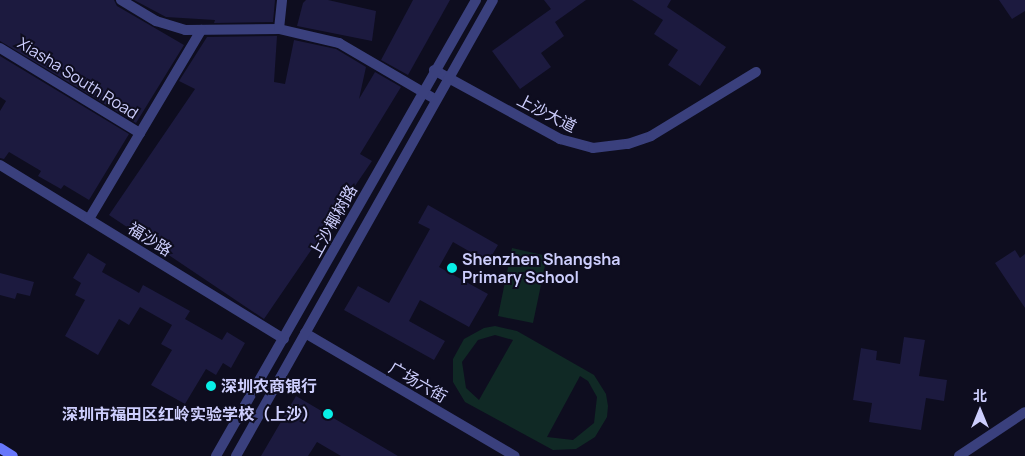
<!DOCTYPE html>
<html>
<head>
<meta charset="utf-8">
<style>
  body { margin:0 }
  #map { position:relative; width:1025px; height:456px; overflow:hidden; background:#0e0d1f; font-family:Manrope,"Noto Sans SC",sans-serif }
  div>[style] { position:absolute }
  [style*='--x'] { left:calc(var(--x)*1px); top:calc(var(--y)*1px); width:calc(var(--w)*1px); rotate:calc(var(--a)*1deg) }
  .green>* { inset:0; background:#102925 }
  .building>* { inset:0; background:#1c1a3f }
  .street>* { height:10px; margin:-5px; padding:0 5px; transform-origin:5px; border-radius:5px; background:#3a407d }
  .secondary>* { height:10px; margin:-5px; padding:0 5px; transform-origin:5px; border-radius:5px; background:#6777fa }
  .dots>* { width:14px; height:14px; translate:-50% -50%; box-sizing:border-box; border:2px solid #0e0d1f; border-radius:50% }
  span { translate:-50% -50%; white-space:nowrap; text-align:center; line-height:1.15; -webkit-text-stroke:4px #0e0d1f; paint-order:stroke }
  .street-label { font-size:16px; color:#cdcefd }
  .poi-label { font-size:16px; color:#cdcefd; font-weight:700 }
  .left { translate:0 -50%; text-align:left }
  .right { translate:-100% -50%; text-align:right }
  .north { position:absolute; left:955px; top:386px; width:50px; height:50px; -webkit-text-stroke:4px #0e0d1f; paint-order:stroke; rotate:0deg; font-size:14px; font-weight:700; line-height:20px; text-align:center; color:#cdcefd }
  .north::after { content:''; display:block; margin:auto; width:18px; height:22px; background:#cdcefd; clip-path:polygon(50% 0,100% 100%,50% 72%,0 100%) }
</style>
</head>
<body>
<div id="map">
  <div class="green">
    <div style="clip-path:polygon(512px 248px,547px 256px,533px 323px,498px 316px)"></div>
    <div style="clip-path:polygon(evenodd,495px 326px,517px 331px,594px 375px,606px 394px,608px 406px,607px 417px,595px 437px,576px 449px,553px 450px,465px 402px,453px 382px,453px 359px,464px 339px,484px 328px,495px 326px,495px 335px,513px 340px,479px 400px,466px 388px,462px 362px,478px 340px,495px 335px,495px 326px,580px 376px,588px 381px,597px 397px,594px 423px,573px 440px,547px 437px,580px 376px)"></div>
  </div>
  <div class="building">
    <div style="clip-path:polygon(0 0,114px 0,117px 6px,184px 45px,136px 123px,0 41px)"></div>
    <div style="clip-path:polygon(134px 0,275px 0,273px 22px,214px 23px,215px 20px,166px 17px)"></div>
    <div style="clip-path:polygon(306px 0,328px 0,376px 11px,372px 41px,297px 26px,303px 3px)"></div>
    <div style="clip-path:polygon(413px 0,450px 0,408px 75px,381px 60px)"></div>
    <div style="clip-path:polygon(544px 0,586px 0,555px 22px,564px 36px,541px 53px,551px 67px,520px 89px,492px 51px,551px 9px)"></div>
    <div style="clip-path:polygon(632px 0,671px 0,667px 7px,726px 47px,700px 86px,668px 65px,678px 50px,654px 34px,663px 20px)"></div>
    <div style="clip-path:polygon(999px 0,1025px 0,1025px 11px,1012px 19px)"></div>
    <div style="clip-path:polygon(277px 36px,274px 82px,285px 84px,294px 40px,336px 49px,366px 67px,359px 99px,375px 72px,401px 87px,360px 154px,372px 161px,264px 319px,109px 215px,195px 89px,179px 81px,207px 37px)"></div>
    <div style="clip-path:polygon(0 56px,129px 134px,89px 200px,64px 185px,61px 189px,38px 176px,41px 171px,9px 152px,4px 159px,0 158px,0 111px,6px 101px,0 97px)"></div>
    <div style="clip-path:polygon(428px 205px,498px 245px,488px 262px,453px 242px,439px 267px,488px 294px,469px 327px,420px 300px,409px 321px,445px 341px,434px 360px,344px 310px,358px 286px,389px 303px,430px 229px,418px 223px)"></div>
    <div style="clip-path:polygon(1015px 250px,1020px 258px,1025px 254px,1025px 308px,995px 263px)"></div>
    <div style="clip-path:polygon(88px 253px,106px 264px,102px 272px,134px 290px,139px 293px,143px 285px,190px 311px,185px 319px,222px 340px,227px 332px,245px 343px,231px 368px,223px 363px,216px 375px,206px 369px,185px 404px,151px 385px,172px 350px,161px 344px,172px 325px,140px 307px,129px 325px,119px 319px,98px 355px,65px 336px,85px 300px,75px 295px,81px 283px,73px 278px)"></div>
    <div style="clip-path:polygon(0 273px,34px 282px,30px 296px,17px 293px,15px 299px,0 295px)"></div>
    <div style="clip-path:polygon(904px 337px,925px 340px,919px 376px,947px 380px,944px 401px,926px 398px,921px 430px,869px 422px,872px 403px,853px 400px,861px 348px,877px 351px,876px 360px,900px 364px)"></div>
    <div style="clip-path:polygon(296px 396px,398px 456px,341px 456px,317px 442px,308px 456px,261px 456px)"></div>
  </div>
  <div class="street">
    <div style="--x:121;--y:0;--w:41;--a:31"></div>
    <div style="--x:156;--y:21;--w:30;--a:17"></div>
    <div style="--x:185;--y:30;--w:94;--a:-0.6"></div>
    <div style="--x:279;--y:29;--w:62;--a:13.1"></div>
    <div style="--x:339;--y:43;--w:111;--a:30.3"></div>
    <div style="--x:279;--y:29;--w:29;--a:-84"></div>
    <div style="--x:0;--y:48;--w:164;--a:31.3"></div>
    <div style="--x:434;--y:70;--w:144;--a:28.7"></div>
    <div style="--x:560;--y:139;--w:34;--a:15"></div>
    <div style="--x:593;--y:148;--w:35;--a:-7"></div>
    <div style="--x:628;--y:144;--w:24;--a:-19"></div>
    <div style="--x:651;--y:136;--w:123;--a:-31.4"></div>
    <div style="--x:0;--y:165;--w:333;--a:31.5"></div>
    <div style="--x:89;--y:219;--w:220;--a:-59.3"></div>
    <div style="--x:305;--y:333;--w:243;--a:30.4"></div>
    <div style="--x:216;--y:456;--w:525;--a:-60.31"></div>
    <div style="--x:236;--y:456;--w:523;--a:-60.59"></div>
    <div style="--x:959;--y:456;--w:79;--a:-33.7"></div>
  </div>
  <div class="secondary">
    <div style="--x:0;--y:448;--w:15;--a:32"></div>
  </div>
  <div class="dots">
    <div style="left:452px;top:268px;background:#08efe7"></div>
    <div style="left:211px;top:386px;background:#08efe7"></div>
    <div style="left:328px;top:414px;background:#08efe7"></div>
  </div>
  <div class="street-label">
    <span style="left:78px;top:78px;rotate:32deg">Xiasha South Road</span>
    <span style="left:547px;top:113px;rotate:27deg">上沙大道</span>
    <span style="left:333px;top:221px;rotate:-61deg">上沙椰树路</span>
    <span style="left:150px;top:239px;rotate:32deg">福沙路</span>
    <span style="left:418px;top:382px;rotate:30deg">广场六街</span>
  </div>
  <div class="poi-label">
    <span class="left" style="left:462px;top:268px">Shenzhen Shangsha<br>Primary School</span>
    <span class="left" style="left:221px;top:386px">深圳农商银行</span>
    <span class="right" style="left:318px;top:414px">深圳市福田区红岭实验学校（上沙）</span>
  </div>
  <div class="north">北</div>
</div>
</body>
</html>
